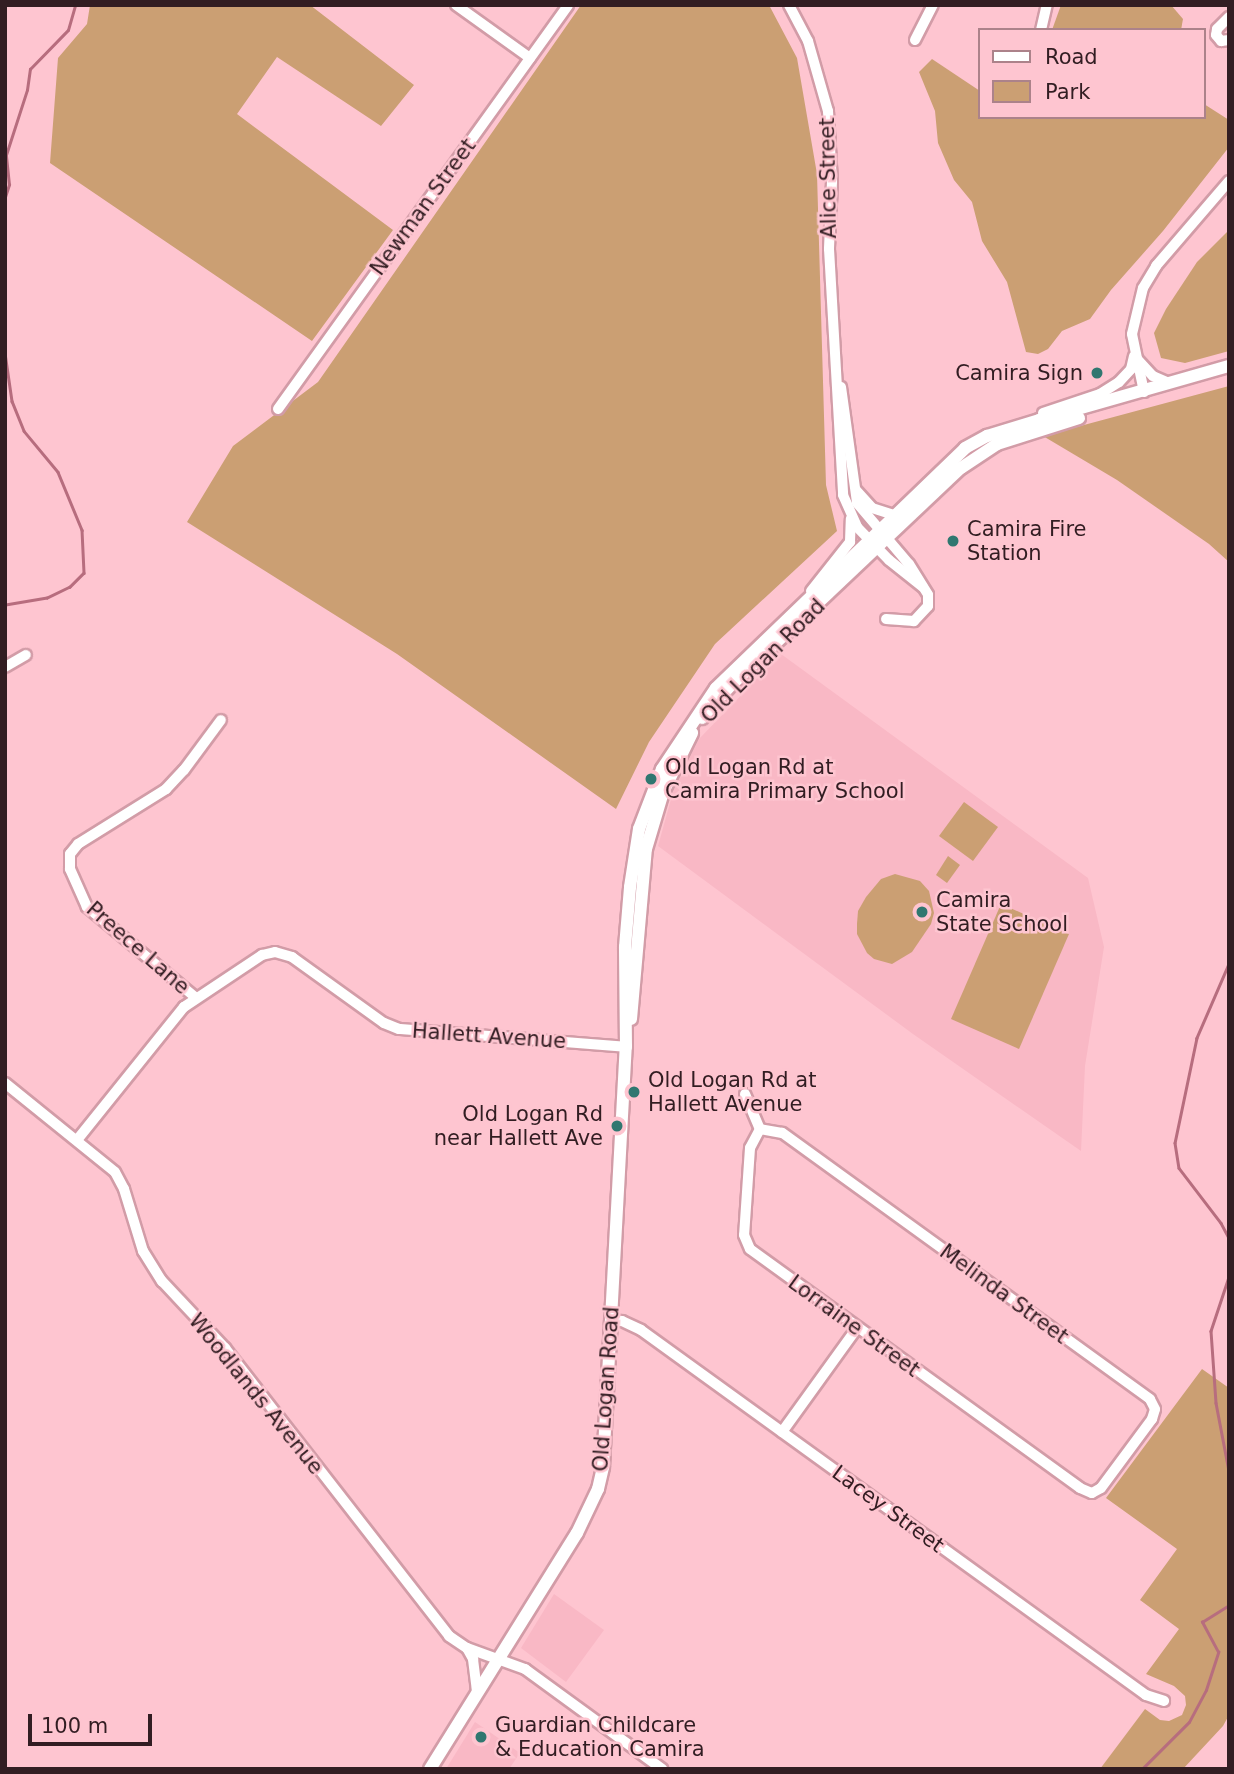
<!DOCTYPE html>
<html>
<head>
<meta charset="utf-8">
<style>
  body { margin:0 }
  #map { position:relative; width:1234px; height:1774px; overflow:hidden; background:#fec5d0; font-family:"DejaVu Sans",sans-serif }
  div>[style] { position:absolute }
  [style*='--x'] { left:calc(var(--x)*1px); top:calc(var(--y)*1px); width:calc(var(--w)*1px); rotate:calc(var(--a)*1deg) }
  .built>* { inset:0; background:#f9b8c5 }
  .green>* { inset:0; background:#cb9f73 }
  .stream>* { height:2.5px; margin:-1.25px; padding:0 1.25px; transform-origin:1.25px; border-radius:1.25px; background:#b76d7e }
  .roads { filter:drop-shadow(2px 0 #d29ca7) drop-shadow(-2px 0 #d29ca7) drop-shadow(0 2px #d29ca7) drop-shadow(0 -2px #d29ca7) }
  .minor>* { height:10px; margin:-5px; padding:0 5px; transform-origin:5px; border-radius:5px; background:#fff }
  .major>* { height:12px; margin:-6px; padding:0 6px; transform-origin:6px; border-radius:6px; background:#fff }
  .dots>* { width:19px; height:19px; translate:-50% -50%; box-sizing:border-box; border:4px solid #fec5d0; border-radius:50% }
  span { translate:-50% -50%; white-space:nowrap; text-align:center; line-height:1.15; -webkit-text-stroke:5px #fec5d0; paint-order:stroke }
  .street-label { font-size:21px; color:#321d22 }
  .poi-label { font-size:21px; color:#321d22 }
  .right { translate:-100% -50%; text-align:right }
  .left { translate:0 -50%; text-align:left }
  .frame { position:absolute; inset:0; border:7px solid #321d22; pointer-events:none }
  .legend { position:absolute; left:978px; top:28px; width:228px; height:91px; box-sizing:border-box; background:#fec5d0; border:2px solid #ac828a; margin:0; padding:9px 12px; list-style:none; font-size:21px; color:#321d22 }
  .legend li { display:flex; align-items:center; gap:14px; height:35px }
  .legend b { width:35px; border:2px solid #ac828a }
  .scale { position:absolute; left:28px; top:1714px; width:124px; height:32px; box-sizing:border-box; border:4px solid #321d22; border-top:0; padding-left:9px; font-size:21px; line-height:24px; white-space:nowrap; color:#321d22; -webkit-text-stroke:5px #fec5d0; paint-order:stroke }
</style>
</head>
<body>
<div id="map">
  <div class="built">
    <div style="clip-path:polygon(781px 654px,1088px 878px,1104px 947px,1085px 1066px,1081px 1151px,913px 1034px,658px 846px,673px 792px,699px 739px)"></div>
    <div style="clip-path:polygon(554px 1594px,604px 1630px,566px 1682px,521px 1648px)"></div>
    <div style="clip-path:polygon(475px 1722px,520px 1753px,509px 1769px,446px 1769px)"></div>
  </div>
  <div class="green">
    <div style="clip-path:polygon(90px 5px,310px 5px,414px 85px,381px 126px,277px 57px,237px 114px,393px 230px,312px 341px,50px 163px,58px 58px,87px 24px)"></div>
    <div style="clip-path:polygon(581px 5px,769px 5px,797px 58px,817px 174px,826px 485px,837px 531px,715px 644px,649px 742px,616px 809px,397px 654px,187px 522px,233px 446px,318px 382px)"></div>
    <div style="clip-path:polygon(1061px 5px,1171px 5px,1183px 19px,1181px 30px,1052px 30px)"></div>
    <div style="clip-path:polygon(932px 59px,980px 91px,980px 117px,1204px 117px,1204px 104px,1229px 120px,1229px 147px,1163px 231px,1111px 290px,1090px 319px,1062px 331px,1048px 349px,1038px 354px,1026px 352px,1007px 282px,982px 241px,972px 202px,954px 180px,938px 143px,935px 111px,919px 72px)"></div>
    <div style="clip-path:polygon(1229px 230px,1229px 351px,1185px 363px,1161px 358px,1154px 333px,1166px 309px,1197px 262px)"></div>
    <div style="clip-path:polygon(1229px 386px,1229px 562px,1209px 544px,1117px 480px,1043px 436px)"></div>
    <div style="clip-path:polygon(964px 802px,998px 827px,973px 861px,939px 836px)"></div>
    <div style="clip-path:polygon(948px 856px,960px 865px,947px 883px,936px 875px)"></div>
    <div style="clip-path:polygon(895px 874px,920px 881px,929px 891px,934px 913px,931px 924px,912px 952px,892px 964px,874px 959px,867px 953px,857px 934px,857px 924px,858px 911px,866px 897px,881px 879px)"></div>
    <div style="clip-path:polygon(1001px 904px,1069px 934px,1019px 1049px,951px 1019px)"></div>
    <div style="clip-path:polygon(1202px 1369px,1229px 1388px,1229px 1715px,1223px 1726px,1183px 1769px,1100px 1769px,1145px 1709px,1160px 1720px,1169px 1721px,1182px 1715px,1186px 1705px,1185px 1696px,1174px 1686px,1146px 1674px,1179px 1629px,1140px 1600px,1177px 1549px,1106px 1498px)"></div>
  </div>
  <div class="stream">
    <div style="--x:5;--y:197;--w:13;--a:-72"></div>
    <div style="--x:9;--y:185;--w:30;--a:-96"></div>
    <div style="--x:6;--y:155;--w:68;--a:-72.1"></div>
    <div style="--x:27;--y:90;--w:21;--a:-82"></div>
    <div style="--x:30;--y:69;--w:54;--a:-45.7"></div>
    <div style="--x:68;--y:30;--w:26;--a:-74"></div>
    <div style="--x:5;--y:353;--w:49;--a:81.7"></div>
    <div style="--x:12;--y:401;--w:32;--a:68"></div>
    <div style="--x:24;--y:431;--w:53;--a:50.3"></div>
    <div style="--x:58;--y:472;--w:63;--a:67.5"></div>
    <div style="--x:82;--y:530;--w:43;--a:87.3"></div>
    <div style="--x:84;--y:573;--w:20;--a:135"></div>
    <div style="--x:70;--y:587;--w:25;--a:154"></div>
    <div style="--x:47;--y:598;--w:43;--a:170.5"></div>
    <div style="--x:1229;--y:964;--w:81;--a:113.4"></div>
    <div style="--x:1197;--y:1038;--w:107;--a:101.8"></div>
    <div style="--x:1175;--y:1143;--w:25;--a:81"></div>
    <div style="--x:1179;--y:1168;--w:69;--a:52.6"></div>
    <div style="--x:1221;--y:1223;--w:17;--a:62"></div>
    <div style="--x:1229;--y:1277;--w:57;--a:108.4"></div>
    <div style="--x:1211;--y:1331;--w:72;--a:86"></div>
    <div style="--x:1216;--y:1403;--w:69;--a:79.2"></div>
    <div style="--x:1142;--y:1769;--w:66;--a:-45"></div>
    <div style="--x:1189;--y:1722;--w:36;--a:-62"></div>
    <div style="--x:1206;--y:1690;--w:40;--a:-72"></div>
    <div style="--x:1218;--y:1652;--w:34;--a:-118"></div>
    <div style="--x:1202;--y:1622;--w:32;--a:-32"></div>
  </div>
  <div class="roads">
    <div class="minor">
      <div style="--x:456;--y:5;--w:91;--a:35.6"></div>
      <div style="--x:789;--y:5;--w:41;--a:62.2"></div>
      <div style="--x:808;--y:41;--w:73;--a:74.1"></div>
      <div style="--x:828;--y:111;--w:71;--a:86.8"></div>
      <div style="--x:832;--y:182;--w:67;--a:92.6"></div>
      <div style="--x:829;--y:249;--w:246;--a:86.7"></div>
      <div style="--x:843;--y:495;--w:35;--a:66"></div>
      <div style="--x:857;--y:527;--w:46;--a:45.9"></div>
      <div style="--x:889;--y:560;--w:43;--a:38.5"></div>
      <div style="--x:1229;--y:17;--w:17;--a:135"></div>
      <div style="--x:1217;--y:29;--w:6;--a:99"></div>
      <div style="--x:1216;--y:35;--w:8;--a:50"></div>
      <div style="--x:1221;--y:41;--w:8;--a:-7"></div>
      <div style="--x:1041;--y:30;--w:26;--a:-77"></div>
      <div style="--x:915;--y:40;--w:39;--a:-63"></div>
      <div style="--x:1137;--y:359;--w:23;--a:47"></div>
      <div style="--x:1153;--y:376;--w:17;--a:24"></div>
      <div style="--x:841;--y:387;--w:117;--a:82.1"></div>
      <div style="--x:857;--y:503;--w:80;--a:49.6"></div>
      <div style="--x:909;--y:564;--w:36;--a:58"></div>
      <div style="--x:928;--y:595;--w:11;--a:90"></div>
      <div style="--x:928;--y:606;--w:21;--a:133"></div>
      <div style="--x:914;--y:621;--w:28;--a:-176"></div>
      <div style="--x:1144;--y:392;--w:59;--a:-101.7"></div>
      <div style="--x:1132;--y:334;--w:47;--a:-76.6"></div>
      <div style="--x:1143;--y:288;--w:26;--a:-59"></div>
      <div style="--x:1156;--y:266;--w:112;--a:-49.3"></div>
      <div style="--x:278;--y:409;--w:497;--a:-54.3"></div>
      <div style="--x:1043;--y:413;--w:60;--a:-18.4"></div>
      <div style="--x:1100;--y:394;--w:22;--a:-32"></div>
      <div style="--x:1119;--y:382;--w:18;--a:-47"></div>
      <div style="--x:1131;--y:369;--w:13;--a:-77"></div>
      <div style="--x:856;--y:490;--w:24;--a:48"></div>
      <div style="--x:872;--y:508;--w:23;--a:18"></div>
      <div style="--x:811;--y:591;--w:63;--a:-51.5"></div>
      <div style="--x:850;--y:542;--w:23;--a:-88"></div>
      <div style="--x:5;--y:667;--w:24;--a:-30"></div>
      <div style="--x:195;--y:997;--w:141;--a:-140.2"></div>
      <div style="--x:87;--y:907;--w:42;--a:-114.1"></div>
      <div style="--x:70;--y:869;--w:15;--a:-90"></div>
      <div style="--x:70;--y:854;--w:13;--a:-51"></div>
      <div style="--x:78;--y:844;--w:104;--a:-32"></div>
      <div style="--x:166;--y:789;--w:26;--a:-47"></div>
      <div style="--x:184;--y:770;--w:62;--a:-53.5"></div>
      <div style="--x:5;--y:1083;--w:141;--a:39"></div>
      <div style="--x:115;--y:1172;--w:19;--a:62"></div>
      <div style="--x:124;--y:1189;--w:65;--a:73"></div>
      <div style="--x:143;--y:1251;--w:36;--a:58"></div>
      <div style="--x:162;--y:1281;--w:92;--a:46.8"></div>
      <div style="--x:225;--y:1348;--w:365;--a:52.1"></div>
      <div style="--x:449;--y:1636;--w:22;--a:34"></div>
      <div style="--x:467;--y:1648;--w:62;--a:19.9"></div>
      <div style="--x:525;--y:1669;--w:170;--a:36.1"></div>
      <div style="--x:745;--y:1094;--w:38;--a:67"></div>
      <div style="--x:760;--y:1129;--w:21;--a:118"></div>
      <div style="--x:750;--y:1148;--w:87;--a:93.9"></div>
      <div style="--x:744;--y:1235;--w:15;--a:67"></div>
      <div style="--x:750;--y:1249;--w:407;--a:35.9"></div>
      <div style="--x:1080;--y:1488;--w:13;--a:23"></div>
      <div style="--x:1092;--y:1493;--w:10;--a:-29"></div>
      <div style="--x:1101;--y:1488;--w:86;--a:-53.5"></div>
      <div style="--x:1152;--y:1419;--w:10;--a:-73"></div>
      <div style="--x:1155;--y:1409;--w:11;--a:-117"></div>
      <div style="--x:1150;--y:1399;--w:454;--a:-144.1"></div>
      <div style="--x:782;--y:1133;--w:22;--a:-170"></div>
      <div style="--x:77;--y:1140;--w:171;--a:-51.2"></div>
      <div style="--x:184;--y:1007;--w:94;--a:-33.7"></div>
      <div style="--x:262;--y:955;--w:13;--a:-13"></div>
      <div style="--x:275;--y:952;--w:18;--a:16"></div>
      <div style="--x:292;--y:957;--w:113;--a:35.7"></div>
      <div style="--x:384;--y:1023;--w:16;--a:22"></div>
      <div style="--x:399;--y:1029;--w:228;--a:4.5"></div>
      <div style="--x:611;--y:1320;--w:11;--a:5"></div>
      <div style="--x:622;--y:1321;--w:21;--a:25"></div>
      <div style="--x:641;--y:1330;--w:623;--a:35.86"></div>
      <div style="--x:1146;--y:1695;--w:19;--a:18"></div>
      <div style="--x:782;--y:1432;--w:128;--a:-54.2"></div>
      <div style="--x:467;--y:1648;--w:13;--a:61"></div>
      <div style="--x:473;--y:1659;--w:32;--a:83"></div>
    </div>
    <div class="major">
      <div style="--x:702;--y:718;--w:40;--a:-49"></div>
      <div style="--x:728;--y:688;--w:320;--a:-43.4"></div>
      <div style="--x:961;--y:468;--w:43;--a:-33.7"></div>
      <div style="--x:997;--y:444;--w:86;--a:-17.6"></div>
      <div style="--x:631;--y:1019;--w:171;--a:-85"></div>
      <div style="--x:646;--y:849;--w:59;--a:-73.4"></div>
      <div style="--x:663;--y:792;--w:66;--a:-63.8"></div>
      <div style="--x:430;--y:1769;--w:278;--a:-58.1"></div>
      <div style="--x:577;--y:1533;--w:49;--a:-64.5"></div>
      <div style="--x:598;--y:1489;--w:23;--a:-77"></div>
      <div style="--x:603;--y:1467;--w:421;--a:-86.9"></div>
      <div style="--x:626;--y:1047;--w:100;--a:-90.6"></div>
      <div style="--x:625;--y:947;--w:60;--a:-85.2"></div>
      <div style="--x:630;--y:887;--w:59;--a:-81.2"></div>
      <div style="--x:639;--y:829;--w:64;--a:-69"></div>
      <div style="--x:662;--y:769;--w:97;--a:-56.3"></div>
      <div style="--x:716;--y:688;--w:346;--a:-43.9"></div>
      <div style="--x:965;--y:448;--w:25;--a:-29"></div>
      <div style="--x:987;--y:436;--w:54;--a:-17.1"></div>
      <div style="--x:1039;--y:420;--w:198;--a:-15.9"></div>
    </div>
  </div>
  <div class="dots">
    <div style="left:1097px;top:373px;background:#307770"></div>
    <div style="left:953px;top:541px;background:#307770"></div>
    <div style="left:651px;top:779px;background:#307770"></div>
    <div style="left:922px;top:912px;background:#307770"></div>
    <div style="left:634px;top:1092px;background:#307770"></div>
    <div style="left:617px;top:1126px;background:#307770"></div>
    <div style="left:481px;top:1737px;background:#307770"></div>
  </div>
  <div class="street-label">
    <span style="left:828px;top:178px;rotate:-91deg">Alice Street</span>
    <span style="left:423px;top:207px;rotate:-54deg">Newman Street</span>
    <span style="left:763px;top:661px;rotate:-45deg">Old Logan Road</span>
    <span style="left:138px;top:948px;rotate:41deg">Preece Lane</span>
    <span style="left:489px;top:1036px;rotate:4deg">Hallett Avenue</span>
    <span style="left:1004px;top:1294px;rotate:36deg">Melinda Street</span>
    <span style="left:854px;top:1326px;rotate:36deg">Lorraine Street</span>
    <span style="left:606px;top:1389px;rotate:-86deg">Old Logan Road</span>
    <span style="left:256px;top:1394px;rotate:51deg">Woodlands Avenue</span>
    <span style="left:888px;top:1509px;rotate:36deg">Lacey Street</span>
  </div>
  <div class="poi-label">
    <span class="right" style="left:1083px;top:373px">Camira Sign</span>
    <span class="left" style="left:967px;top:541px">Camira Fire<br>Station</span>
    <span class="left" style="left:665px;top:779px">Old Logan Rd at<br>Camira Primary School</span>
    <span class="left" style="left:936px;top:912px">Camira<br>State School</span>
    <span class="left" style="left:648px;top:1092px">Old Logan Rd at<br>Hallett Avenue</span>
    <span class="right" style="left:603px;top:1126px">Old Logan Rd<br>near Hallett Ave</span>
    <span class="left" style="left:495px;top:1737px">Guardian Childcare<br>&amp; Education Camira</span>
  </div>
  <div class="frame"></div>
  <ul class="legend">
  <li><b style="height:9px;background:#fff"></b>Road</li>
  <li><b style="height:19px;background:#cb9f73"></b>Park</li>
  </ul>
  <div class="scale">100 m</div>
</div>
</body>
</html>
